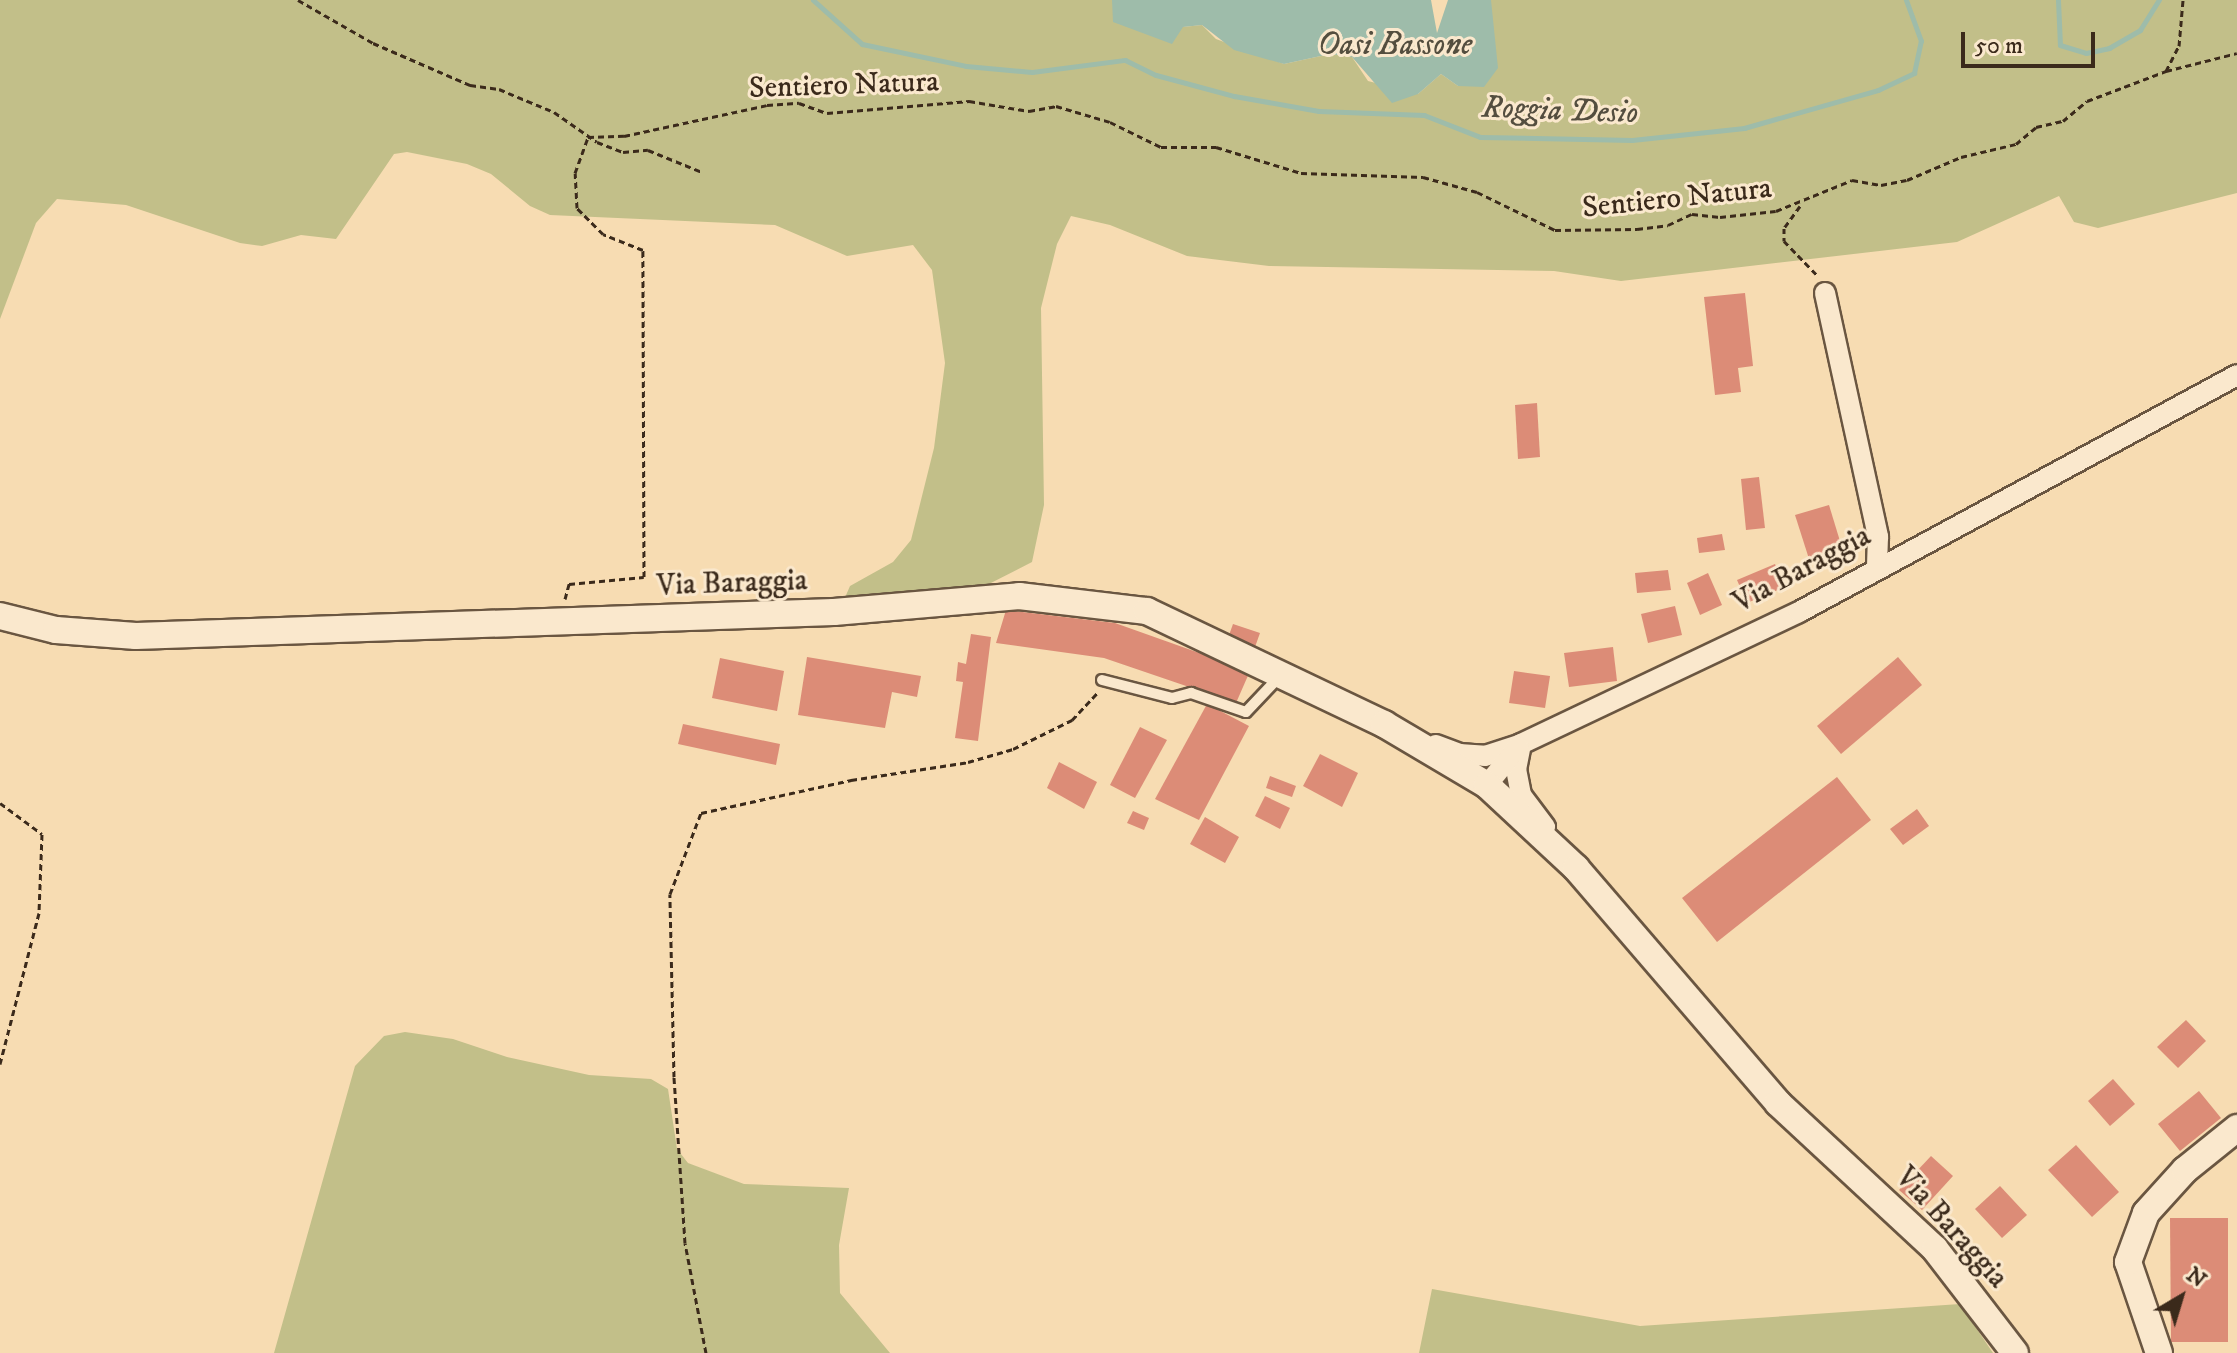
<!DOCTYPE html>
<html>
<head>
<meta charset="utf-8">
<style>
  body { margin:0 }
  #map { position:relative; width:2237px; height:1353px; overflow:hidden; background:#f7dcb2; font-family:"IM FELL DW Pica",serif }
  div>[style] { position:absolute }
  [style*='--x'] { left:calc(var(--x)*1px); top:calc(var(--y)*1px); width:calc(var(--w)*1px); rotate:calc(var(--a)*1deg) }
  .green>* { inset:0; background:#c2bf89 }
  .water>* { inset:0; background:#9ebcaa }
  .stream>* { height:5px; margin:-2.5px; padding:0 2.5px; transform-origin:2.5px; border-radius:2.5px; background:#9ebcaa }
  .building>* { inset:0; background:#dc8c77 }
  .path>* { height:3px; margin-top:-1.5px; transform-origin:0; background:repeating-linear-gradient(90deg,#3b2a1b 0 6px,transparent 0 10px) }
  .roads { filter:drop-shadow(2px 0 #6a5641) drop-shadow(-2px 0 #6a5641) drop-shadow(0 2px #6a5641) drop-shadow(0 -2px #6a5641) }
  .service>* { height:10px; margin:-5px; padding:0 5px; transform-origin:5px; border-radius:5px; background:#fae8cd }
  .minor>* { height:20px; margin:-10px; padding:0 10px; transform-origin:10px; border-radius:10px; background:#fae8cd }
  .tertiary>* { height:26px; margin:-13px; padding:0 13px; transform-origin:13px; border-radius:13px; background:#fae8cd }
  span { translate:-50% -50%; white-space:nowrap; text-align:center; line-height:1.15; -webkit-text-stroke:6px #fae8cd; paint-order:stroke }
  .street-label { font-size:30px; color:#3b2a1b }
  .water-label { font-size:32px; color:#544e3f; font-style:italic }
  .north { position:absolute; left:2141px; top:1257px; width:80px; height:80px; -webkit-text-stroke:6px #fae8cd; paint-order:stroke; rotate:38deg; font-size:22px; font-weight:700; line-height:32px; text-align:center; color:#3b2a1b }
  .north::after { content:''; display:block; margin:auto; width:28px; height:36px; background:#3b2a1b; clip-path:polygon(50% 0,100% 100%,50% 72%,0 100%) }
  .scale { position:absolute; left:1961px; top:32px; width:134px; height:36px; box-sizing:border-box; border:4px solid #3b2a1b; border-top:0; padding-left:10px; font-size:24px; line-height:28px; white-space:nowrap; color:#3b2a1b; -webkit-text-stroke:6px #fae8cd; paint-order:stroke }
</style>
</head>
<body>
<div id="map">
  <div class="green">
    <div style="clip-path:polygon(0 0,1112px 0,1183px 27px,1202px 25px,1216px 39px,1284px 64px,1330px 54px,1352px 57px,1368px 81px,1418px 94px,1441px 74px,1458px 86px,1491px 0,2237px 0,2237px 193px,2098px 228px,2074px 222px,2059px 196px,1957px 242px,1621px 281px,1554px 271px,1269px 266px,1187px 256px,1110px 225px,1071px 216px,1057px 244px,1041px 308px,1044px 505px,1032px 562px,981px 588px,837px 616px,850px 586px,893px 562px,911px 540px,934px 448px,945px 363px,932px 270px,913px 245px,847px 256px,775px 225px,550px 215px,530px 206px,491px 174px,467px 164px,407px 152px,394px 154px,336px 239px,301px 235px,262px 246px,240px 243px,126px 205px,57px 199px,36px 223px,0 319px)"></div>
    <div style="clip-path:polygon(405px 1032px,453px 1039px,507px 1057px,589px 1075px,651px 1079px,668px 1089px,677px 1149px,688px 1163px,744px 1184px,849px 1188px,839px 1245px,840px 1293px,890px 1353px,274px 1353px,355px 1066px,384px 1036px)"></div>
    <div style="clip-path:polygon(1432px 1289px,1640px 1326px,1960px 1304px,1993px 1353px,1419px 1353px)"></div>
  </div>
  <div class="water">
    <div style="clip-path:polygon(1112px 0,1431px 0,1437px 33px,1448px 0,1491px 0,1498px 68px,1484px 87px,1458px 86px,1441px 74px,1418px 94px,1392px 103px,1352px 57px,1330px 54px,1284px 64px,1234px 50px,1202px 25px,1183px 27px,1172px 44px,1113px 22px)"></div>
  </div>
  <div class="stream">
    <div style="--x:813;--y:0;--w:66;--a:41.9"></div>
    <div style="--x:862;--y:44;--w:106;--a:11.9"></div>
    <div style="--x:966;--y:66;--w:66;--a:5.2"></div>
    <div style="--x:1032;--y:72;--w:94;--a:-7.4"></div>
    <div style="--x:1125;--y:60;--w:34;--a:26"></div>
    <div style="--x:1156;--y:75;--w:81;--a:15.1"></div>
    <div style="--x:1234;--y:96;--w:86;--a:10"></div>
    <div style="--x:1319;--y:111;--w:105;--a:2.2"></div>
    <div style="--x:1424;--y:115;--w:60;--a:21.4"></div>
    <div style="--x:1480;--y:137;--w:152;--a:1.1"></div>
    <div style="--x:1632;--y:140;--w:113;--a:-6.1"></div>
    <div style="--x:1744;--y:128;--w:139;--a:-15.8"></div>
    <div style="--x:1878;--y:90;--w:40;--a:-25"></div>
    <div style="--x:1914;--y:73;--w:33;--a:-78"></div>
    <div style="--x:1921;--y:41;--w:44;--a:-110.1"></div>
    <div style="--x:2058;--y:0;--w:45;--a:87.5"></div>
    <div style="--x:2060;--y:45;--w:27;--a:17"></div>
    <div style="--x:2086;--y:53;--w:24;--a:-12"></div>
    <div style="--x:2109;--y:48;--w:36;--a:-30"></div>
    <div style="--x:2140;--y:30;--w:36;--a:-58"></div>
  </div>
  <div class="building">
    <div style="clip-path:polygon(1745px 293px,1753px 366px,1738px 368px,1741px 392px,1715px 395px,1704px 297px)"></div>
    <div style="clip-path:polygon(1537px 403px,1540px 457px,1518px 459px,1515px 405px)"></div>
    <div style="clip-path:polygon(1759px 477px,1765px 528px,1746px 530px,1741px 479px)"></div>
    <div style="clip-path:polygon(1829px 505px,1843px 551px,1810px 562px,1795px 515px)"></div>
    <div style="clip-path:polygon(1722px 534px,1725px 550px,1699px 553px,1697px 538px)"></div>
    <div style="clip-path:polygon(1775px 564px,1785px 587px,1747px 603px,1737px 580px)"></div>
    <div style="clip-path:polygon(1668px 570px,1671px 590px,1637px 593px,1635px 573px)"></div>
    <div style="clip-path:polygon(1708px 573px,1722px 605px,1700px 615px,1687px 583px)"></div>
    <div style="clip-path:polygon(1675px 606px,1682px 635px,1648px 643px,1641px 614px)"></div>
    <div style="clip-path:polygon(1006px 610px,1115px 623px,1250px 671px,1236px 703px,1104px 658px,996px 643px)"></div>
    <div style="clip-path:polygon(1233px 624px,1260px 633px,1255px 647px,1228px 638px)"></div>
    <div style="clip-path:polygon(971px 634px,991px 637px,978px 741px,955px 738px,963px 682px,956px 681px,958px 662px,966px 664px)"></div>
    <div style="clip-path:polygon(1613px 647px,1617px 681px,1569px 687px,1564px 653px)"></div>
    <div style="clip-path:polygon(807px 657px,921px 676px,917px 697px,892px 692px,885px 728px,798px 715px)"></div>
    <div style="clip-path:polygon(1898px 657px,1922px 685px,1841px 754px,1817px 726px)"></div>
    <div style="clip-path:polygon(720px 658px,784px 671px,777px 711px,712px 698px)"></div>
    <div style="clip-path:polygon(1514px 671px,1550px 676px,1545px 708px,1509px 703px)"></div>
    <div style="clip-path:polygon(1207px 704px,1249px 726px,1199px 820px,1155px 799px)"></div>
    <div style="clip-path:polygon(683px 724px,780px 744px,776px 765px,678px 744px)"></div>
    <div style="clip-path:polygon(1140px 727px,1167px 740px,1135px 798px,1110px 785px)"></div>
    <div style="clip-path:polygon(1320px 754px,1358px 773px,1342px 807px,1303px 786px)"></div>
    <div style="clip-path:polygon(1059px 762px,1097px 782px,1084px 809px,1047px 788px)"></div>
    <div style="clip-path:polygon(1270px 776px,1296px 786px,1292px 797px,1266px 788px)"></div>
    <div style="clip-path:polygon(1837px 777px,1871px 820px,1717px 942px,1682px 898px)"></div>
    <div style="clip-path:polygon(1265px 796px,1290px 808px,1280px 829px,1255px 816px)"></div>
    <div style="clip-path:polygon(1917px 809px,1929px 826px,1903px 845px,1890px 829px)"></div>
    <div style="clip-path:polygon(1133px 811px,1149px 818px,1144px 830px,1127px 823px)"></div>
    <div style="clip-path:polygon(1205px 817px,1239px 837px,1225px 863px,1190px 844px)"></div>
    <div style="clip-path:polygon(2186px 1020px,2206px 1041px,2178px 1068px,2157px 1047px)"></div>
    <div style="clip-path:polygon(2113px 1079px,2135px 1104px,2110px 1126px,2088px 1101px)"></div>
    <div style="clip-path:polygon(2199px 1091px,2221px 1118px,2180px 1151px,2158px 1124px)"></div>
    <div style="clip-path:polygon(2076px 1145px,2119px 1192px,2092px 1217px,2048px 1170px)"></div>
    <div style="clip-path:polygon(1931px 1156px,1953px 1176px,1922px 1210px,1899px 1190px)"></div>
    <div style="clip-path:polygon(2000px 1186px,2027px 1215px,2002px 1238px,1975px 1209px)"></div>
    <div style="clip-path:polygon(2170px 1218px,2228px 1218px,2228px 1342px,2171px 1342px)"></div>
  </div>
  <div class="path">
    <div style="--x:298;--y:0;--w:86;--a:29.8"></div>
    <div style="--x:373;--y:43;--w:106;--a:23.4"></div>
    <div style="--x:470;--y:85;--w:29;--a:8"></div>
    <div style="--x:499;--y:89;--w:60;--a:22.7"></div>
    <div style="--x:554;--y:112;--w:52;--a:34.9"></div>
    <div style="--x:597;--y:142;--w:28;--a:21"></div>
    <div style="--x:623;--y:152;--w:25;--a:-5"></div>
    <div style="--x:648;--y:150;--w:58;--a:22.2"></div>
    <div style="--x:2166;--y:71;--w:73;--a:-14.2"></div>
    <div style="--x:588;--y:137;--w:36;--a:-2"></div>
    <div style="--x:624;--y:136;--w:146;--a:-12.2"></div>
    <div style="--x:767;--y:105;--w:32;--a:-4"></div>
    <div style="--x:799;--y:103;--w:30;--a:20"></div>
    <div style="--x:827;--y:113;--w:143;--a:-4.8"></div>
    <div style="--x:969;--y:101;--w:61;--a:9.5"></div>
    <div style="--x:1029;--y:111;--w:27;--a:-10"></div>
    <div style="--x:1056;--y:106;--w:56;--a:16.5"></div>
    <div style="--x:1110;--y:122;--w:57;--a:26.1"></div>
    <div style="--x:1161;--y:147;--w:55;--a:0"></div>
    <div style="--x:1216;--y:147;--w:89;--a:17"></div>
    <div style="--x:1301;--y:173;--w:122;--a:1.9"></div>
    <div style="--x:1423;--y:177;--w:56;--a:15.5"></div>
    <div style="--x:1477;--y:192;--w:87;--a:26"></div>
    <div style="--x:1555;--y:230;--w:82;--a:-0.7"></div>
    <div style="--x:1637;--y:229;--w:31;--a:-7"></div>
    <div style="--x:1668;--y:225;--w:26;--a:-25"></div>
    <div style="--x:1692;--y:214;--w:28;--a:6"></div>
    <div style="--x:1720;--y:217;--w:56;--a:-6.1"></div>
    <div style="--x:1776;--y:211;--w:82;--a:-22.2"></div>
    <div style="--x:1852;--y:180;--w:29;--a:10"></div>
    <div style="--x:1881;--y:185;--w:26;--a:-11"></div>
    <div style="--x:1907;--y:180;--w:59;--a:-23.1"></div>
    <div style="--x:1961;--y:157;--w:57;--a:-13.3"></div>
    <div style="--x:2016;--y:144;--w:26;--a:-40"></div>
    <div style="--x:2036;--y:127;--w:28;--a:-13"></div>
    <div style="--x:2063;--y:121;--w:31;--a:-40"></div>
    <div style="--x:2087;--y:101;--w:85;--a:-20.8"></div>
    <div style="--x:2166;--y:71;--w:28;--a:-63"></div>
    <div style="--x:2179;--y:46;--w:46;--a:-85"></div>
    <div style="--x:1800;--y:206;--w:27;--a:126"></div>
    <div style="--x:1784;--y:228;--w:13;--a:90"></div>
    <div style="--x:1784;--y:241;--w:47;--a:45.9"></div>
    <div style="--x:565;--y:599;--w:16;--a:-75"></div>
    <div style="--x:569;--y:584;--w:75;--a:-5.3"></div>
    <div style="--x:644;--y:577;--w:327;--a:-90.2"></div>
    <div style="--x:643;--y:250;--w:43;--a:-158.2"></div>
    <div style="--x:603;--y:234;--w:37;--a:-135"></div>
    <div style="--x:577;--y:208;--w:35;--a:-93"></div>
    <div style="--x:575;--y:173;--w:38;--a:-70"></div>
    <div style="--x:0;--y:803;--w:52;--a:36.4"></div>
    <div style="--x:42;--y:834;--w:79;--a:92.2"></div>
    <div style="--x:39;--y:913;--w:156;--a:104.5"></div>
    <div style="--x:706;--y:1353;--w:112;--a:-100.8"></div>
    <div style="--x:685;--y:1243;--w:166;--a:-93.8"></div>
    <div style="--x:674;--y:1077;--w:183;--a:-91.3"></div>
    <div style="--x:670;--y:894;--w:87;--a:-69.1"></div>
    <div style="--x:701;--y:813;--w:154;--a:-12.4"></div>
    <div style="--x:851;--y:780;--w:118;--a:-8.7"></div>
    <div style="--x:968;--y:762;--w:47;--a:-16.1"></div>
    <div style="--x:1013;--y:749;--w:66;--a:-26.2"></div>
    <div style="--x:1072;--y:720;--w:38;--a:-47"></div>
  </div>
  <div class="roads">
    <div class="service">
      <div style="--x:1102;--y:680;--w:72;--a:14.4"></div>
      <div style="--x:1172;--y:698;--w:20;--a:-15"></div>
      <div style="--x:1191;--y:693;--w:58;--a:19.1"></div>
      <div style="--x:1246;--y:712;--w:51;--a:-46.6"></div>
    </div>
    <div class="minor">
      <div style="--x:1825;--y:293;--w:250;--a:77.7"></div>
      <div style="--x:1878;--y:537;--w:29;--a:92"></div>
      <div style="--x:1521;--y:744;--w:25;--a:101"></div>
      <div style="--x:1516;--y:769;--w:26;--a:79"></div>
      <div style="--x:1521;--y:795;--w:40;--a:53"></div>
      <div style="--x:1436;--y:745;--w:25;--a:21"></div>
      <div style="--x:1459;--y:754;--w:26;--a:4"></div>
      <div style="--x:1485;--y:756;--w:38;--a:-18"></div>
      <div style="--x:1521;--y:744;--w:308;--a:-25.4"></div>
      <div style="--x:1799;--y:612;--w:498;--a:-28.4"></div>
      <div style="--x:1487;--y:785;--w:49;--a:-50.8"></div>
    </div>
    <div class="tertiary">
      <div style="--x:0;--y:616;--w:58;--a:14"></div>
      <div style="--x:56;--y:630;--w:80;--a:4.3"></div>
      <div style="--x:136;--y:636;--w:698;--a:-1.97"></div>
      <div style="--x:834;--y:612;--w:186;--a:-4.9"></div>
      <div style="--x:1019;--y:596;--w:129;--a:6.7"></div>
      <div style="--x:1147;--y:611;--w:263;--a:25.5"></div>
      <div style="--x:1384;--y:724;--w:120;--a:30.6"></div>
      <div style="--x:1487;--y:785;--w:122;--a:43"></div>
      <div style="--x:1576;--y:868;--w:310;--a:49.3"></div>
      <div style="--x:1778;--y:1103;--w:214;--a:42.9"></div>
      <div style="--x:1935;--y:1249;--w:131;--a:52.4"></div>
      <div style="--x:2159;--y:1353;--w:96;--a:-108.8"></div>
      <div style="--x:2128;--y:1262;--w:52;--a:-69.8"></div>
      <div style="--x:2146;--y:1213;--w:58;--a:-47.8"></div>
      <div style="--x:2185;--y:1170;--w:67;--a:-38.9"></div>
    </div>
  </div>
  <div class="street-label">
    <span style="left:844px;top:86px;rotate:-2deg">Sentiero Natura</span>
    <span style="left:1677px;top:199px;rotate:-6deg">Sentiero Natura</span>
    <span style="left:1802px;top:570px;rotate:-28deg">Via Baraggia</span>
    <span style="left:732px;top:584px;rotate:-2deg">Via Baraggia</span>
    <span style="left:1951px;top:1228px;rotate:48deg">Via Baraggia</span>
  </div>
  <div class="water-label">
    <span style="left:1395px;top:45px">Oasi Bassone</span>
    <span style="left:1560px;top:111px;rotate:2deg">Roggia Desio</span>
  </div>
  <div class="north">N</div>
  <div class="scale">50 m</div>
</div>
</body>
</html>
